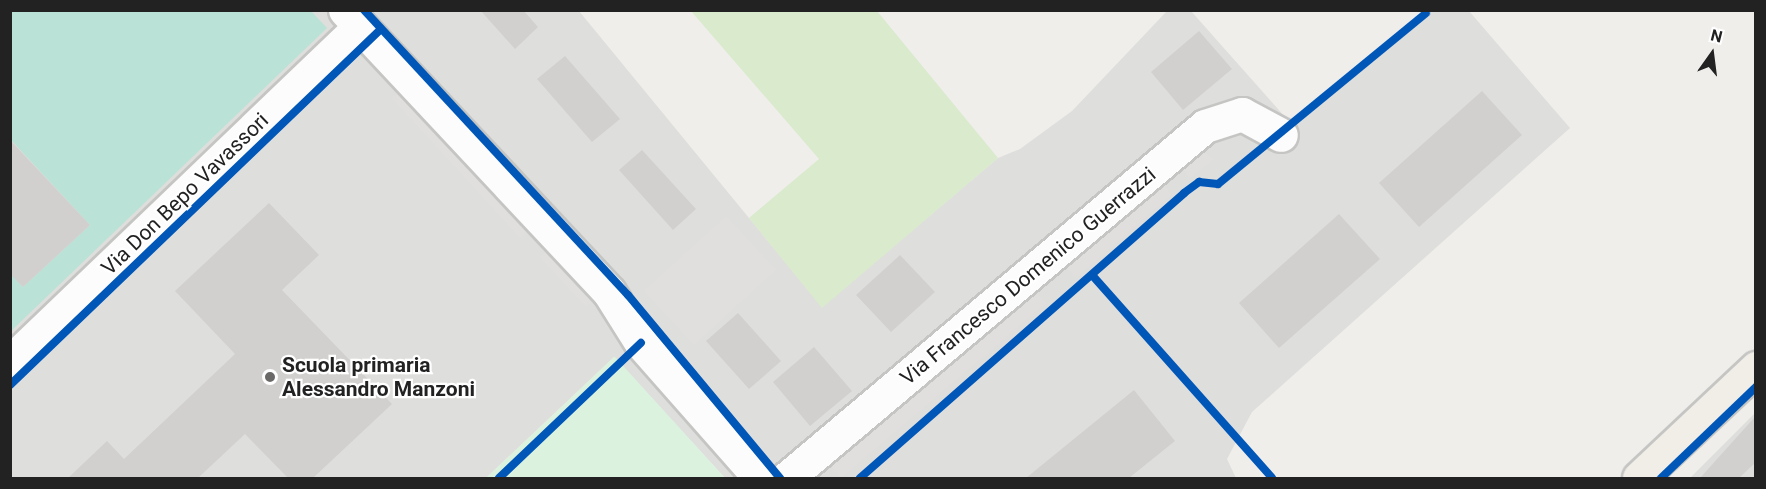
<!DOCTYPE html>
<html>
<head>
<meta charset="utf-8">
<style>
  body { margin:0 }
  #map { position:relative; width:1766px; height:489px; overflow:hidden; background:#efeeeb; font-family:Roboto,sans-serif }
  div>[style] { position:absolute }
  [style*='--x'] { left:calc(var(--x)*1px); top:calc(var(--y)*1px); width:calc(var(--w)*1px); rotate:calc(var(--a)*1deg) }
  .residential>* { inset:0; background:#dededc }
  .grass>* { inset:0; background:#d9eacd }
  .park>* { inset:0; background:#dbf2de }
  .pitch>* { inset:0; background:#bae2d6 }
  .parking>* { inset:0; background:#e0dfde }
  .building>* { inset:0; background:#d2d0ce }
  .roads { filter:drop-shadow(2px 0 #c5c5c3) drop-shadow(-2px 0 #c5c5c3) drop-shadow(0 2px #c5c5c3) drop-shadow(0 -2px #c5c5c3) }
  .minor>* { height:33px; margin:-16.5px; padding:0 16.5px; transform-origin:16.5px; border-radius:16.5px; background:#fdfcfc }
  .major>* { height:33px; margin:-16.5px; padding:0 16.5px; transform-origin:16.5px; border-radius:16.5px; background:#f1eee8 }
  .cycleway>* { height:8px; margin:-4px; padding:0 4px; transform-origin:4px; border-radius:4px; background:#0057b8 }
  .dots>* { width:16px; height:16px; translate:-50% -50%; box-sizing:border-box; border:3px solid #fff; border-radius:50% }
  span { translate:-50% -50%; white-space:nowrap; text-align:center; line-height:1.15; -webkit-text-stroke:4.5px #fff; paint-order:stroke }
  .street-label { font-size:21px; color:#222 }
  .poi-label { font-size:21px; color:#222; font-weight:700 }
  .left { translate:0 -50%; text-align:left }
  .frame { position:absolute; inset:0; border:12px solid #222; pointer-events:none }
  .north { position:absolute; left:1682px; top:24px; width:60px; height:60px; -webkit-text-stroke:4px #fff; paint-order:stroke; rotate:14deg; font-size:16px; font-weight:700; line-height:24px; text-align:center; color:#222 }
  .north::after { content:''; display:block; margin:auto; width:21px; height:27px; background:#222; clip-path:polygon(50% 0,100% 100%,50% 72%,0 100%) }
</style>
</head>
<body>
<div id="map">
  <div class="residential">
    <div style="clip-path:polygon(10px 11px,579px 11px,822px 307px,998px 158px,1020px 149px,1072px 111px,1167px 11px,1191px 11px,1293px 126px,1429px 11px,1469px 11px,1570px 128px,1252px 412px,1227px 459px,1236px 478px,725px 478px,614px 357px,486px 478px,11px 478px)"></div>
    <div style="clip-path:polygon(1755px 413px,1755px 478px,1690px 478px)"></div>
  </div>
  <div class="grass">
    <div style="clip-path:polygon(691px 11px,877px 11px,998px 158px,822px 308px,749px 218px,819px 159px)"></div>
  </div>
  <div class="park">
    <div style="clip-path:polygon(615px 357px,725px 478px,486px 478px,614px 357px)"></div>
  </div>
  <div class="pitch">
    <div style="clip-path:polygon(11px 11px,311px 11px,327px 28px,11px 331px,11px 274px,23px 287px,90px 225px,11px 140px)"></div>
  </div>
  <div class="parking">
    <div style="clip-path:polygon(398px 93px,527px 231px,520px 238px,392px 98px)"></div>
    <div style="clip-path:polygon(1200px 146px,1213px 160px,1190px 178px,1178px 164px)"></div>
    <div style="clip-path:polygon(1160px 180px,1172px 194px,1076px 278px,1063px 264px)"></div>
    <div style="clip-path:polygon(726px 216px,776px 270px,694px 345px,644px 291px)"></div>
    <div style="clip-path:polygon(546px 252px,592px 302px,586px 307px,540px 257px)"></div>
    <div style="clip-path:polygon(1033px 289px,1046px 303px,841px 478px,830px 465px)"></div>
  </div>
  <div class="building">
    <div style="clip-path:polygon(480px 10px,523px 10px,538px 27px,515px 49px)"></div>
    <div style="clip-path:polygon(1199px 31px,1232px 69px,1183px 110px,1151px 72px)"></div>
    <div style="clip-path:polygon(565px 56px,620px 119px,592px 142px,537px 79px)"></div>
    <div style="clip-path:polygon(1482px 91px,1522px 135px,1419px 227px,1379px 183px)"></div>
    <div style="clip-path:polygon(10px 140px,90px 225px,23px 287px,10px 274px)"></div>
    <div style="clip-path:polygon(642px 150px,696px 209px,673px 230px,619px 170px)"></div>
    <div style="clip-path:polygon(269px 203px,319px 255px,282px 290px,392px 404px,313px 478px,288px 478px,245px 434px,198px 478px,68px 478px,107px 441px,124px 459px,235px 354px,175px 291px)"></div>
    <div style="clip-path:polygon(1339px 214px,1380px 259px,1279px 348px,1239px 303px)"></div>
    <div style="clip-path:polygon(900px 255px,935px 292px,891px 332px,856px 295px)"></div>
    <div style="clip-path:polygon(738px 313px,781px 361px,749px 389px,706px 341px)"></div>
    <div style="clip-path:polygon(814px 347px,852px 391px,810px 426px,773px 382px)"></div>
    <div style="clip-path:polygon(1134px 390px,1175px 441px,1129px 478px,1026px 478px)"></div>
    <div style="clip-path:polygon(1754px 418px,1756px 462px,1739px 478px,1700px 478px)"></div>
  </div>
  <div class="roads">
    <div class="minor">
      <div style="--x:345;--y:10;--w:386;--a:46.9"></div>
      <div style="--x:609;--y:292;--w:60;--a:57.9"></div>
      <div style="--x:641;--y:343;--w:180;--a:48.6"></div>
      <div style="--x:10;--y:362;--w:485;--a:-43.8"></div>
      <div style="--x:787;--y:478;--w:546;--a:-40.1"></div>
      <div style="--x:1205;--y:126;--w:39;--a:-18"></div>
      <div style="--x:1242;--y:114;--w:44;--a:28.3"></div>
    </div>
    <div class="major">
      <div style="--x:1639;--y:478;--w:161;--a:-43.2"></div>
    </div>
  </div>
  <div class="cycleway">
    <div style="--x:364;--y:10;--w:388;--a:47.2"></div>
    <div style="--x:628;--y:295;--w:238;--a:50.3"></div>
    <div style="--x:1092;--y:275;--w:271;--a:48.4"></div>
    <div style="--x:10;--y:385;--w:514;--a:-43.82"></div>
    <div style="--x:499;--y:478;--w:196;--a:-43.6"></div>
    <div style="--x:860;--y:478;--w:432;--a:-41.3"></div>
    <div style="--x:1184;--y:193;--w:19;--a:-36"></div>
    <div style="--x:1199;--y:182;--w:19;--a:6"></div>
    <div style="--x:1218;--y:184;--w:269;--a:-39.4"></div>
    <div style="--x:1661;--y:478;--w:132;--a:-43.8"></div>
  </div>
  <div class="dots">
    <div style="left:270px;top:377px;background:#6a6968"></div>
  </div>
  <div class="street-label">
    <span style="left:185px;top:194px;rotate:-44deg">Via Don Bepo Vavassori</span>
    <span style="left:1028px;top:276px;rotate:-40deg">Via Francesco Domenico Guerrazzi</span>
  </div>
  <div class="poi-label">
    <span class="left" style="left:282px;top:377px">Scuola primaria<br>Alessandro Manzoni</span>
  </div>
  <div class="frame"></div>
  <div class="north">N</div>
</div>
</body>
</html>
